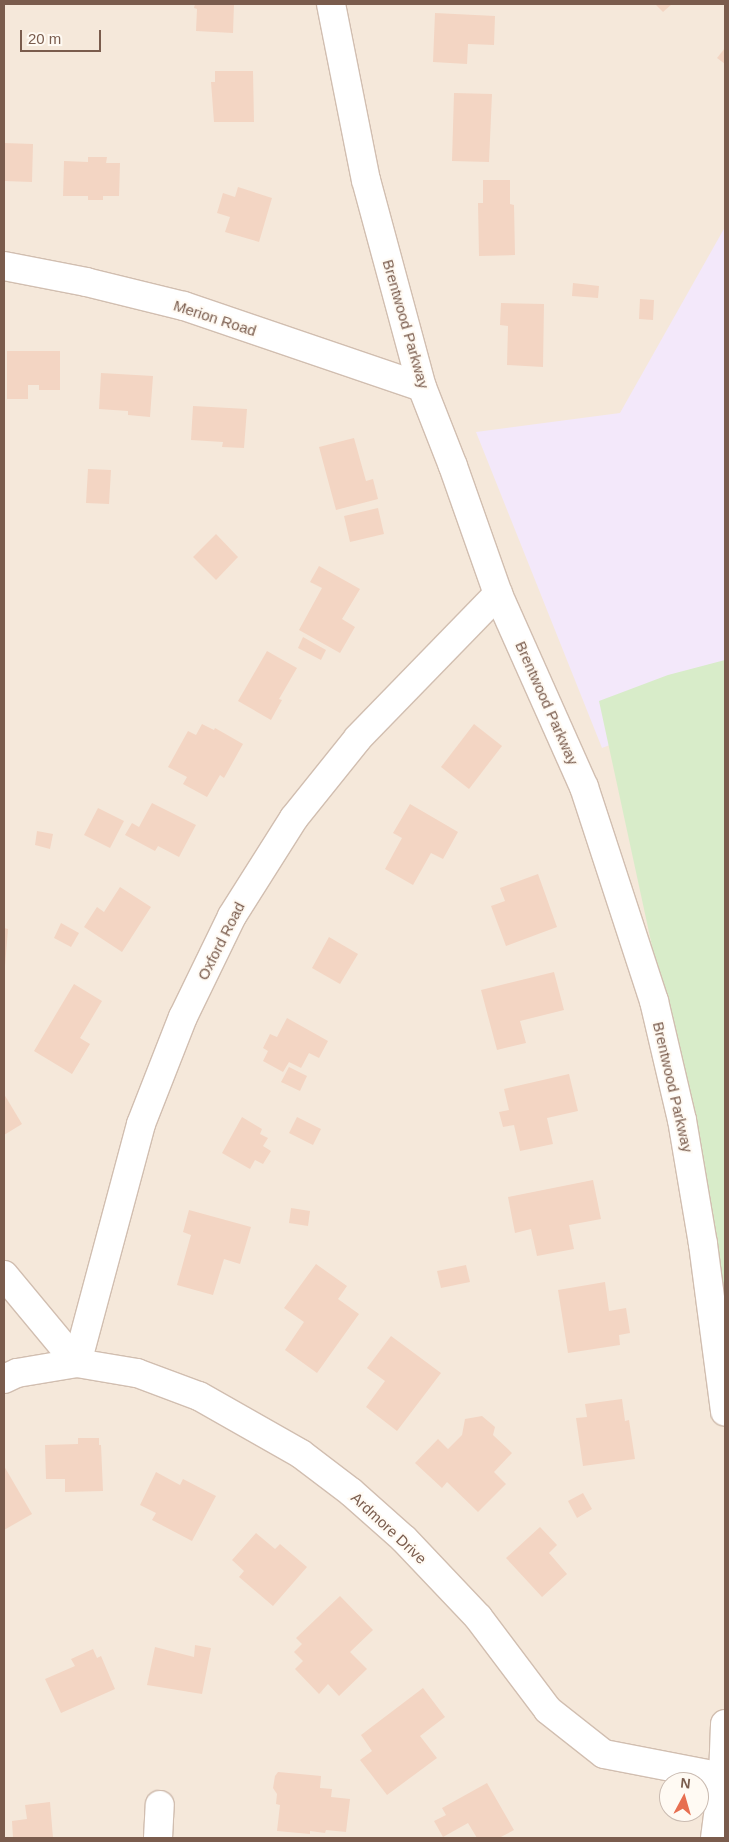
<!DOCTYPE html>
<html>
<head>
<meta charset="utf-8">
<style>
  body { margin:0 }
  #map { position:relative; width:729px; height:1842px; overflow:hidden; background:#fdf6ec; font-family:Helvetica,sans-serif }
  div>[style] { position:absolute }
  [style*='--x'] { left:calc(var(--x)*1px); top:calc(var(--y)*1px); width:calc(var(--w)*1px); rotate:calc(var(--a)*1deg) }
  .residential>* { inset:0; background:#f5e8da }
  .education>* { inset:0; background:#f3e8fa }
  .green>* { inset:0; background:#d8ecc9 }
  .building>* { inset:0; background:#f3d5c3 }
  .roads { filter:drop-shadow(1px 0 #d1beb0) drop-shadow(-1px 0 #d1beb0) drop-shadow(0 1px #d1beb0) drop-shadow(0 -1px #d1beb0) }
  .minor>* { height:28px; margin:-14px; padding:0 14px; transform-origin:14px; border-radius:14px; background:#fff }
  span { translate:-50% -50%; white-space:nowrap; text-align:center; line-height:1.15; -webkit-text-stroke:4px #fffaf3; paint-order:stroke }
  .street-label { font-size:15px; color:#7a5c4d }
  .frame { position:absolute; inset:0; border:5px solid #7a5c4d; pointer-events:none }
  .north { position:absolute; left:659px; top:1772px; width:50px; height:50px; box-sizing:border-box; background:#fffaf3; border:1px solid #cabbb1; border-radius:50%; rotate:6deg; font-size:14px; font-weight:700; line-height:20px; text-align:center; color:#7a5c4d }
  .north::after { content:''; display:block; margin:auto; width:18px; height:22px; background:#e76f51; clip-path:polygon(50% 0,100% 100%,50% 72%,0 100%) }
  .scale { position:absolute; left:20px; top:30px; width:81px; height:22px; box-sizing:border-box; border:2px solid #7a5c4d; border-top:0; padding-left:6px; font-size:15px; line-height:18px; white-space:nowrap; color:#7a5c4d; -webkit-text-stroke:4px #fffaf3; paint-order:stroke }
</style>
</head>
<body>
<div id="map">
  <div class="residential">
    <div style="clip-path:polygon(evenodd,4px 4px,725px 4px,725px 1838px,4px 1838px,4px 4px,669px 1782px,699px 1782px,699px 1812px,669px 1812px,669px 1782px)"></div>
  </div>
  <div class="education">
    <div style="clip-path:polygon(725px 227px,725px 700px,602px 748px,476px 432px,620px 413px)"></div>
  </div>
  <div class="green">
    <div style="clip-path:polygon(725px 660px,725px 1317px,716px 1242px,599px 701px,668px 675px)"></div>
  </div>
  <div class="building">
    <div style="clip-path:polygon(195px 4px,234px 4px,233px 33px,196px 31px,197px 9px,194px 8px)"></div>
    <div style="clip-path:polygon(655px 4px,672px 4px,663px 12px)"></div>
    <div style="clip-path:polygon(435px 13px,495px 16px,494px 45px,468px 44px,467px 64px,433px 62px)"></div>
    <div style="clip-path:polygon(725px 48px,725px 64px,717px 58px)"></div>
    <div style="clip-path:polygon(215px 71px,253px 71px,254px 122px,214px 122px,211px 82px,215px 82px)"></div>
    <div style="clip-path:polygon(454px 93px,492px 94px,489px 162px,452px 161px)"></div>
    <div style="clip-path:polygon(4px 143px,33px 144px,32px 182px,4px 181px)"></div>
    <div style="clip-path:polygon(88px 157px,107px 157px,106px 163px,120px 163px,119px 196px,103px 196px,103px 200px,88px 200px,88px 196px,63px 196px,64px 161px,88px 162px)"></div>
    <div style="clip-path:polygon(483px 180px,510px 180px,510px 204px,514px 205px,515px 255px,479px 256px,478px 203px,483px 203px)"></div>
    <div style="clip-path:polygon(238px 187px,272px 198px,259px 242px,225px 232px,230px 217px,217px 213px,223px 193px,235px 197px)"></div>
    <div style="clip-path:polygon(573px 283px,599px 286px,598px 298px,572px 296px)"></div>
    <div style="clip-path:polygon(640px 299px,654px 300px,653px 320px,639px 319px)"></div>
    <div style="clip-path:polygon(501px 303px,544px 304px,543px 367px,507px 365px,508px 326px,500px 325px)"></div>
    <div style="clip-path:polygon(7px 351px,60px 351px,60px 390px,39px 390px,39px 385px,28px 385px,28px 399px,7px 399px)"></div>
    <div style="clip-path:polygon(101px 373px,153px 376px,150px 417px,128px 415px,128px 411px,99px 409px)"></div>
    <div style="clip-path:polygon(193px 406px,247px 409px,244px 448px,222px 447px,223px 442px,191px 440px)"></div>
    <div style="clip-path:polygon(354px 438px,366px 481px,373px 479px,378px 499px,336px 510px,319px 447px)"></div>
    <div style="clip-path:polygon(88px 469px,111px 470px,109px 504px,86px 503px)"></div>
    <div style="clip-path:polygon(378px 508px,384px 534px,350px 542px,344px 516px)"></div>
    <div style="clip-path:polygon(216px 534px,238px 557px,216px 580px,193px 557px)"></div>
    <div style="clip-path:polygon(319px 566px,360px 589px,342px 619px,355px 627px,340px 653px,299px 630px,322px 588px,310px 582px)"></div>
    <div style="clip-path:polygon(303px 637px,326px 650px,321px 660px,298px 648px)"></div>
    <div style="clip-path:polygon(267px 651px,297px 668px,279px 699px,282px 700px,271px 720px,238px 701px)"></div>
    <div style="clip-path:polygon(202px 724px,214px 730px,215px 728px,243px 744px,224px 778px,220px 775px,207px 797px,183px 784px,187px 777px,168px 767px,188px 731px,196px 735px)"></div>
    <div style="clip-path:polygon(474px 724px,502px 746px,469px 789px,441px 767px)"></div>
    <div style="clip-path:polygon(152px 803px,196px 825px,179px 857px,158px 846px,155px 851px,125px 835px,132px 823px,139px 827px)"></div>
    <div style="clip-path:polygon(410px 804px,458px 832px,443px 859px,431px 853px,413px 885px,385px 869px,402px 838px,393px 833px)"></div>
    <div style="clip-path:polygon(98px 808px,124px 821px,110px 848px,84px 835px)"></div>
    <div style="clip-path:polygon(37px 831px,53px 834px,50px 849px,35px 845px)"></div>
    <div style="clip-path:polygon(538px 874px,557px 927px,506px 946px,491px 906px,505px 901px,500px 888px)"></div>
    <div style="clip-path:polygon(120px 887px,151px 907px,122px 952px,84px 927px,97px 907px,104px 912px)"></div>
    <div style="clip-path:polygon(61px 923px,79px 933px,71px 947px,54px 938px)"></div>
    <div style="clip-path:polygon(4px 928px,8px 929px,5px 966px,4px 966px)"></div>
    <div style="clip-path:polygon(329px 937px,358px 954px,340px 984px,312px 968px)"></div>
    <div style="clip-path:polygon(554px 972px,564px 1010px,520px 1021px,526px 1043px,497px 1050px,481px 990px)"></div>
    <div style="clip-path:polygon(74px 984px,102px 1001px,80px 1038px,90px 1044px,72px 1074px,34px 1051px)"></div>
    <div style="clip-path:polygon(287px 1018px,328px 1041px,319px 1058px,309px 1053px,301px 1068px,289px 1062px,283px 1072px,263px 1061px,268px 1051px,263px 1048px,270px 1034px,277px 1037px)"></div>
    <div style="clip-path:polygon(289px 1067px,307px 1076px,300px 1091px,281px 1082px)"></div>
    <div style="clip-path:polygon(569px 1074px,578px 1111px,547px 1118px,553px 1144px,520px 1151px,514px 1125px,503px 1127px,499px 1112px,509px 1110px,504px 1089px)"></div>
    <div style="clip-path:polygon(4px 1094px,22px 1124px,4px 1135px)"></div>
    <div style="clip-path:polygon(242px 1117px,262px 1129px,260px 1134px,268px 1138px,263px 1146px,271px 1151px,263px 1164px,255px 1160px,250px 1169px,222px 1153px)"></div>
    <div style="clip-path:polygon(297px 1117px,321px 1129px,313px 1145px,289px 1133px)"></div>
    <div style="clip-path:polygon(593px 1180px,601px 1219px,569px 1225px,574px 1249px,537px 1256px,531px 1229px,515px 1233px,508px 1197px)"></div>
    <div style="clip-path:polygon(291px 1208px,310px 1211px,308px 1226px,289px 1223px)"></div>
    <div style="clip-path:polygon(189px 1210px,251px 1227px,240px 1264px,224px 1259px,213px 1295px,177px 1285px,191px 1235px,183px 1232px)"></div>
    <div style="clip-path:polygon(316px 1264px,347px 1286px,338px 1299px,359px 1314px,317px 1373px,285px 1350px,304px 1322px,284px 1308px)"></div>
    <div style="clip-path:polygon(466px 1265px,470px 1282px,441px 1288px,437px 1271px)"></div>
    <div style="clip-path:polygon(605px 1282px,609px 1311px,626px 1308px,630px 1333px,619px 1335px,620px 1345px,568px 1353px,558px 1290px)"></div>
    <div style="clip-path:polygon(391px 1336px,441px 1373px,397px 1431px,366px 1407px,385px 1381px,367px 1368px)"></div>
    <div style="clip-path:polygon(622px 1399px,625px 1421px,629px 1420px,635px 1459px,583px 1466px,576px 1418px,587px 1417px,585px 1404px)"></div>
    <div style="clip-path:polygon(482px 1416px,495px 1427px,493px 1435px,512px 1453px,494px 1472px,506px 1484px,478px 1512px,447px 1482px,442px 1488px,415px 1463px,438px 1439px,448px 1449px,462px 1435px,465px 1419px)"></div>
    <div style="clip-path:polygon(78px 1438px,99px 1438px,99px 1445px,101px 1445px,103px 1491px,65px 1492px,65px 1479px,46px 1479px,45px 1445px,78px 1444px)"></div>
    <div style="clip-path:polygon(4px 1466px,32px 1514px,4px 1530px)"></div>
    <div style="clip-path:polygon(156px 1472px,180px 1485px,183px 1479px,216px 1496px,192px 1541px,152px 1520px,156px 1513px,140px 1505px)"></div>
    <div style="clip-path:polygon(583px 1493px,592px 1509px,577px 1518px,568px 1501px)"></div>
    <div style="clip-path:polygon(540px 1527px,557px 1545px,549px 1553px,567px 1574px,542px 1597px,506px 1558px)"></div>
    <div style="clip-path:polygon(256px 1533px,275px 1549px,280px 1544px,307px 1567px,273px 1606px,239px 1577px,244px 1571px,232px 1560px)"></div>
    <div style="clip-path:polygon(340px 1596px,373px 1630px,350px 1652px,367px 1669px,339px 1696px,328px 1684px,319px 1694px,295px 1669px,303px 1661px,294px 1652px,302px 1644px,296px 1638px)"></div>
    <div style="clip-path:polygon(195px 1645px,211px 1648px,202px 1694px,147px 1685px,155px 1647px,194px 1657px)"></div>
    <div style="clip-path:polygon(93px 1649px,97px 1658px,101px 1656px,115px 1689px,61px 1713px,45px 1679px,75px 1666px,71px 1659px)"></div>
    <div style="clip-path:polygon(423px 1688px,445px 1717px,420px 1736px,437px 1758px,387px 1795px,360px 1760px,372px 1751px,361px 1735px)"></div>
    <div style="clip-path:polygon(278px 1772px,321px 1776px,320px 1788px,332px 1789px,331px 1797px,350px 1799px,346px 1832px,326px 1830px,325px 1833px,310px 1831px,310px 1834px,277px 1831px,280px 1805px,276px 1804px,277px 1794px,273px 1788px,275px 1776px)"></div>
    <div style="clip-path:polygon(487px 1783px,514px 1830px,499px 1838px,477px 1838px,468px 1823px,443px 1837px,434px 1821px,446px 1815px,442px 1808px)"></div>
    <div style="clip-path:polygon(50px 1802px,53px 1838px,13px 1838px,12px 1821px,27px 1819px,25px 1805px)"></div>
  </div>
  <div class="roads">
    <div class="minor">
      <div style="--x:331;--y:4;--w:179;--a:78.8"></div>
      <div style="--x:366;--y:180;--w:214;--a:74.9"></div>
      <div style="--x:422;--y:387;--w:85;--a:68.6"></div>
      <div style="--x:453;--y:466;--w:136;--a:70.6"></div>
      <div style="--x:498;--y:594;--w:211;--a:66"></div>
      <div style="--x:584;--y:787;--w:225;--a:71.9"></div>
      <div style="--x:654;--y:1001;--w:122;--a:76.8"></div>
      <div style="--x:682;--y:1120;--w:126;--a:80.4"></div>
      <div style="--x:703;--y:1244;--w:169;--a:82.5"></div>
      <div style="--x:4;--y:266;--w:84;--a:11"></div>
      <div style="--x:86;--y:282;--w:101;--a:13.8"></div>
      <div style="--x:184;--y:306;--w:251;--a:18.8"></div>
      <div style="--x:4;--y:1275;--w:114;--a:50.3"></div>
      <div style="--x:77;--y:1363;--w:247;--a:-75"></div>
      <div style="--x:141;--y:1124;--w:115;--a:-68.6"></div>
      <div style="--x:183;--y:1017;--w:112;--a:-64.1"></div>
      <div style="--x:232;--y:916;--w:116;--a:-57.7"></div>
      <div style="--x:294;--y:818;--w:102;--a:-51.3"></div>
      <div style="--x:358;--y:738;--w:201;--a:-45.8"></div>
      <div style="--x:4;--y:1379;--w:14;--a:-25"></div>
      <div style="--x:17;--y:1373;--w:61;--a:-9.5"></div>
      <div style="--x:77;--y:1363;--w:61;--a:9.5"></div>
      <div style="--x:137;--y:1373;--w:66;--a:20.4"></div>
      <div style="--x:199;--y:1396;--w:117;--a:29.6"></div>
      <div style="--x:301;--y:1454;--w:63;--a:37.2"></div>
      <div style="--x:351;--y:1492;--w:71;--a:41.6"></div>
      <div style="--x:404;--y:1539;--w:108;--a:46.5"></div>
      <div style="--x:478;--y:1617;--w:116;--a:53"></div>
      <div style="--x:548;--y:1710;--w:71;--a:38.2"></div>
      <div style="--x:604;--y:1754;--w:121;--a:10.9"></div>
      <div style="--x:158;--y:1838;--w:33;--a:-87"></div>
      <div style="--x:715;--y:1838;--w:62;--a:-82.5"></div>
      <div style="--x:723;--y:1777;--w:53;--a:-87.8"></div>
    </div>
  </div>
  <div class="street-label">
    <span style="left:215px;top:318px;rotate:18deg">Merion Road</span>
    <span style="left:406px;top:324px;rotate:74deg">Brentwood Parkway</span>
    <span style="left:547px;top:703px;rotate:66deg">Brentwood Parkway</span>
    <span style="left:221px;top:941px;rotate:-63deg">Oxford Road</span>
    <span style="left:673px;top:1087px;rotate:77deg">Brentwood Parkway</span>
    <span style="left:389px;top:1528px;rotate:43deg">Ardmore Drive</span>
  </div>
  <div class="frame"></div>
  <div class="north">N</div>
  <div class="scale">20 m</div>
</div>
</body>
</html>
